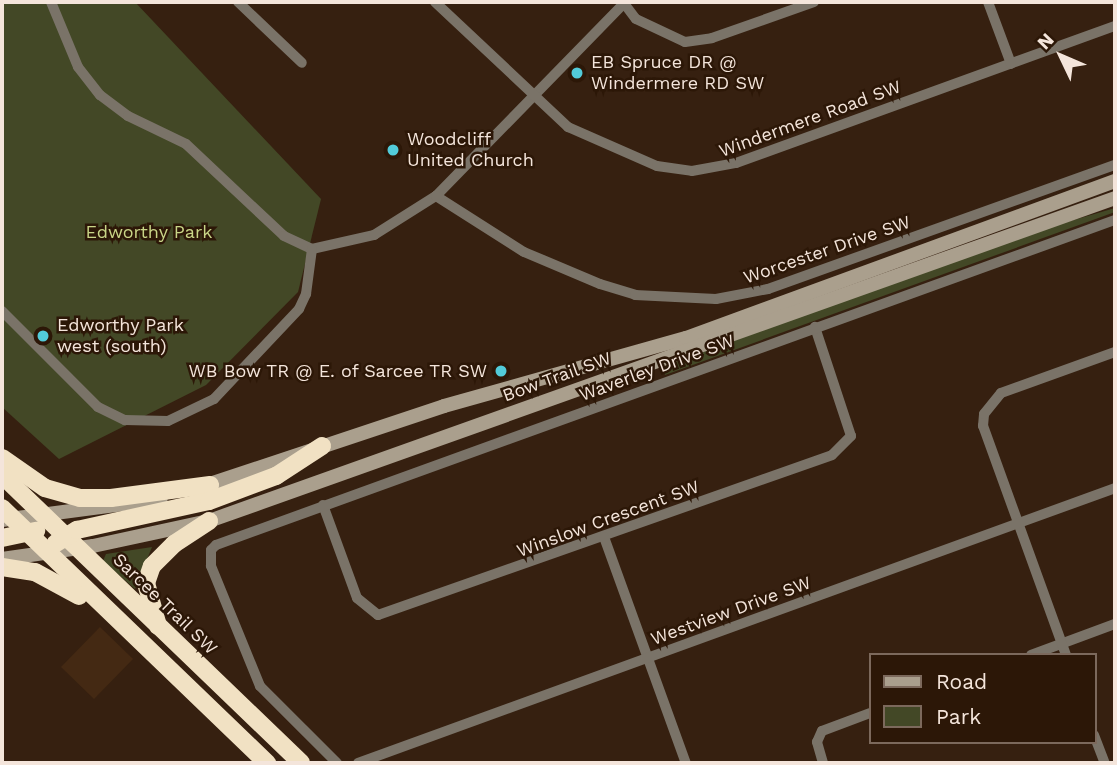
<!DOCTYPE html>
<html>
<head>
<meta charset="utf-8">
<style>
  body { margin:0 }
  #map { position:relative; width:1117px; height:765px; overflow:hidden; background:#362010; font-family:"Work Sans",sans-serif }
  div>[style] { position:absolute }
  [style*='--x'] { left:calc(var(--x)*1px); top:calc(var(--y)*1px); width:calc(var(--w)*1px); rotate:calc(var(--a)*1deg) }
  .built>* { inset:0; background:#442913 }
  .green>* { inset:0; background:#434826 }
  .street>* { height:10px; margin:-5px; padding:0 5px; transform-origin:5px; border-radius:5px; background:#7a7368 }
  .secondary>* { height:14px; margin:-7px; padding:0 7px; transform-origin:7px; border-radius:7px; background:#aa9f8d }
  .highway>* { height:18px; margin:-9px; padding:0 9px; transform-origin:9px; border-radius:9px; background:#f1e1c3 }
  .dots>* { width:19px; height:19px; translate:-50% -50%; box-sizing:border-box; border:4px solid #2c1707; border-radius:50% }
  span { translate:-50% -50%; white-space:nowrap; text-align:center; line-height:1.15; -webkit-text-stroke:5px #2c1707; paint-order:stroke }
  .poi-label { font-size:18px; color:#f4e5db }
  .left { translate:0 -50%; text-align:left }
  .right { translate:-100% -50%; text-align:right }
  .street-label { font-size:18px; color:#f4e5db }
  .park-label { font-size:18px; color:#c9d587 }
  .frame { position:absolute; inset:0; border:4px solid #f4e5db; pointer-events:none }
  .legend { position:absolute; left:869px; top:653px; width:228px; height:91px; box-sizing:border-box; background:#2c1707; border:2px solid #7c695c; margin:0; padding:9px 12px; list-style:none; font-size:21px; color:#f4e5db }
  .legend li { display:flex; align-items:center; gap:14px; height:35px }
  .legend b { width:35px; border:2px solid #7c695c }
  .north { position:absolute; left:1026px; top:21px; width:70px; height:70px; -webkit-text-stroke:5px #2c1707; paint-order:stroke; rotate:314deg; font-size:19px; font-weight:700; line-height:28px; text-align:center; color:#f4e5db }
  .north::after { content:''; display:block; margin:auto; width:24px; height:32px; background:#f4e5db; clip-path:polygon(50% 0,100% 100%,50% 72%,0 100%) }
</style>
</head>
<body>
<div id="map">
  <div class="built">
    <div style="clip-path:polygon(100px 627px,133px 659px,94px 699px,61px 667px)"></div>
  </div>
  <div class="green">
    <div style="clip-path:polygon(2px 2px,135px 2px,321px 199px,298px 292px,206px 385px,59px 459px,2px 407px)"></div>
    <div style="clip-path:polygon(1115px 208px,1115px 212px,665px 375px,664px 371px,678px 361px,1036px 231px)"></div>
    <div style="clip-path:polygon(152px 547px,135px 589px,103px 561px,106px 554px)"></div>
  </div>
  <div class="street">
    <div style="--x:51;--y:2;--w:70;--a:67.4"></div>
    <div style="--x:78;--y:67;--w:36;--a:52"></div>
    <div style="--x:100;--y:95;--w:35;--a:37"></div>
    <div style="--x:128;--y:116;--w:64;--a:25.8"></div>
    <div style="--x:186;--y:144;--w:134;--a:43.2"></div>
    <div style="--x:284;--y:236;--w:31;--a:25"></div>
    <div style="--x:312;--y:249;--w:64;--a:-12.7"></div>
    <div style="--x:374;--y:235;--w:73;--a:-32.2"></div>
    <div style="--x:436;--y:196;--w:271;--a:-45.7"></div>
    <div style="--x:238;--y:2;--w:88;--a:43.6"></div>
    <div style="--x:435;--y:2;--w:183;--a:43.2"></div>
    <div style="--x:568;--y:127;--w:97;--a:23.7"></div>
    <div style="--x:657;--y:166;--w:35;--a:8"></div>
    <div style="--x:692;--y:171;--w:45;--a:-10.3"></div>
    <div style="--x:736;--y:163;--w:403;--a:-19.9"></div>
    <div style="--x:623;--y:2;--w:21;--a:53"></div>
    <div style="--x:636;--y:19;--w:54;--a:25.1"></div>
    <div style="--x:685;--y:42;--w:27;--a:-8"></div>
    <div style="--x:712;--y:38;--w:108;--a:-19.4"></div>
    <div style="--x:988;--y:2;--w:66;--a:69.6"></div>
    <div style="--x:436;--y:196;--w:104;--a:32.5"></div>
    <div style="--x:524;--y:252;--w:82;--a:22.8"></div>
    <div style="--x:600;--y:284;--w:37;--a:17"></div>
    <div style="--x:635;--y:295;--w:81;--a:2.8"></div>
    <div style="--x:716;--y:299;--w:53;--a:-10.9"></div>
    <div style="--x:768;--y:289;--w:368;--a:-19.7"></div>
    <div style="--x:2;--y:311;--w:136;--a:45"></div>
    <div style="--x:98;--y:407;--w:30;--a:26"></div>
    <div style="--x:125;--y:420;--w:43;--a:1.3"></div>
    <div style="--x:168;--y:421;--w:51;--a:-25.6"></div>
    <div style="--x:214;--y:399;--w:124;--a:-46.6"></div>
    <div style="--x:299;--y:309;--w:17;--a:-65"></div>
    <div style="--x:306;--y:294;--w:45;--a:-82.4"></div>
    <div style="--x:323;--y:505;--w:99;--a:69.9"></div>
    <div style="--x:357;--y:598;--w:27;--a:39"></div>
    <div style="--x:378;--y:615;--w:481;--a:-19.4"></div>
    <div style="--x:832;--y:455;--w:27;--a:-45"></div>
    <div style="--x:851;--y:436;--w:115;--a:-108.3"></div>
    <div style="--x:604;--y:537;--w:240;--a:70.1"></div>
    <div style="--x:1031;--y:655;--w:90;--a:-20.3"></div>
    <div style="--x:1066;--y:655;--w:244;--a:-109.9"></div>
    <div style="--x:983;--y:426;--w:12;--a:-85"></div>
    <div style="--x:984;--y:414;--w:27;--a:-51"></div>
    <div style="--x:1001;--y:393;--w:121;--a:-19.8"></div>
    <div style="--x:1094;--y:735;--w:30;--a:69"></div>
    <div style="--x:337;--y:763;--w:109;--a:-135"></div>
    <div style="--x:260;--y:686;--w:130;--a:-112.2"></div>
    <div style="--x:211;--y:566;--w:16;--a:-90"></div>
    <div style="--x:211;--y:550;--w:7;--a:-45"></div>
    <div style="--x:216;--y:545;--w:956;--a:-19.88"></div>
    <div style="--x:358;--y:763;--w:805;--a:-19.96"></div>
    <div style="--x:823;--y:763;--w:22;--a:-106"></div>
    <div style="--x:817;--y:742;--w:12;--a:-66"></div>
    <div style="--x:822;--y:731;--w:51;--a:-20.6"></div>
  </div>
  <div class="secondary">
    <div style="--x:201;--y:487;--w:256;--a:-18.4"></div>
    <div style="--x:444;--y:406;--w:251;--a:-15.7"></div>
    <div style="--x:686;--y:338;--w:457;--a:-20.1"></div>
    <div style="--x:2;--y:520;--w:160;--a:-7.5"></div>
    <div style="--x:2;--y:559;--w:92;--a:-8.1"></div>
    <div style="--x:93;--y:546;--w:119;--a:-12.2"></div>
    <div style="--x:209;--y:521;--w:962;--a:-19.62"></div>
  </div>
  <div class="highway">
    <div style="--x:2;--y:458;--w:52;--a:34.9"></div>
    <div style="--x:45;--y:488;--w:36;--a:16"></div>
    <div style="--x:80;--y:498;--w:31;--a:0"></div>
    <div style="--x:111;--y:498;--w:100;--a:-7.5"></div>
    <div style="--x:2;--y:475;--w:415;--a:43.9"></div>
    <div style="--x:2;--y:508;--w:368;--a:43.9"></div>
    <div style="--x:2;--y:538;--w:35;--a:-12"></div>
    <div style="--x:56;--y:543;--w:25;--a:-32"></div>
    <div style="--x:77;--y:530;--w:135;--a:-12.4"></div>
    <div style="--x:209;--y:501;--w:72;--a:-20.5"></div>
    <div style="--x:276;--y:476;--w:55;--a:-33.1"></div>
    <div style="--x:2;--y:567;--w:33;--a:9"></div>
    <div style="--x:35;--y:572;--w:50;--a:28.6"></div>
    <div style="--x:158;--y:626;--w:45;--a:-105.6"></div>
    <div style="--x:146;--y:583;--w:18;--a:-71"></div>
    <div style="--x:152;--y:566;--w:31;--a:-45"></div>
    <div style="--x:174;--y:544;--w:42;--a:-33.3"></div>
  </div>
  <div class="dots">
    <div style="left:577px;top:73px;background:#52cbd9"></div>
    <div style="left:393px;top:150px;background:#52cbd9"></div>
    <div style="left:43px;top:336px;background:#52cbd9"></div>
    <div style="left:501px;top:371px;background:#52cbd9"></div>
  </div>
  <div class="poi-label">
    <span class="left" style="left:591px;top:73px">EB Spruce DR @<br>Windermere RD SW</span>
    <span class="left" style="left:407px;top:150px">Woodcliff<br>United Church</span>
    <span class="left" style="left:57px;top:336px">Edworthy Park<br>west (south)</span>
    <span class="right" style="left:487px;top:371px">WB Bow TR @ E. of Sarcee TR SW</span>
  </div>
  <div class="street-label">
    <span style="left:810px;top:119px;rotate:-20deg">Windermere Road SW</span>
    <span style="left:827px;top:250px;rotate:-19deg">Worcester Drive SW</span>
    <span style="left:657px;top:368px;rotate:-20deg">Waverley Drive SW</span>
    <span style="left:557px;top:377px;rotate:-20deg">Bow Trail SW</span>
    <span style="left:608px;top:519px;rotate:-20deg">Winslow Crescent SW</span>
    <span style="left:165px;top:604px;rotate:44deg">Sarcee Trail SW</span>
    <span style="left:731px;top:611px;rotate:-20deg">Westview Drive SW</span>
  </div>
  <div class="park-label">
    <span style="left:149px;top:232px">Edworthy Park</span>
  </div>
  <div class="frame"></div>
  <ul class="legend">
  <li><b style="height:9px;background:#aa9f8d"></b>Road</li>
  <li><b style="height:19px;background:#434826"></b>Park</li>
  </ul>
  <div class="north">N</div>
</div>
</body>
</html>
